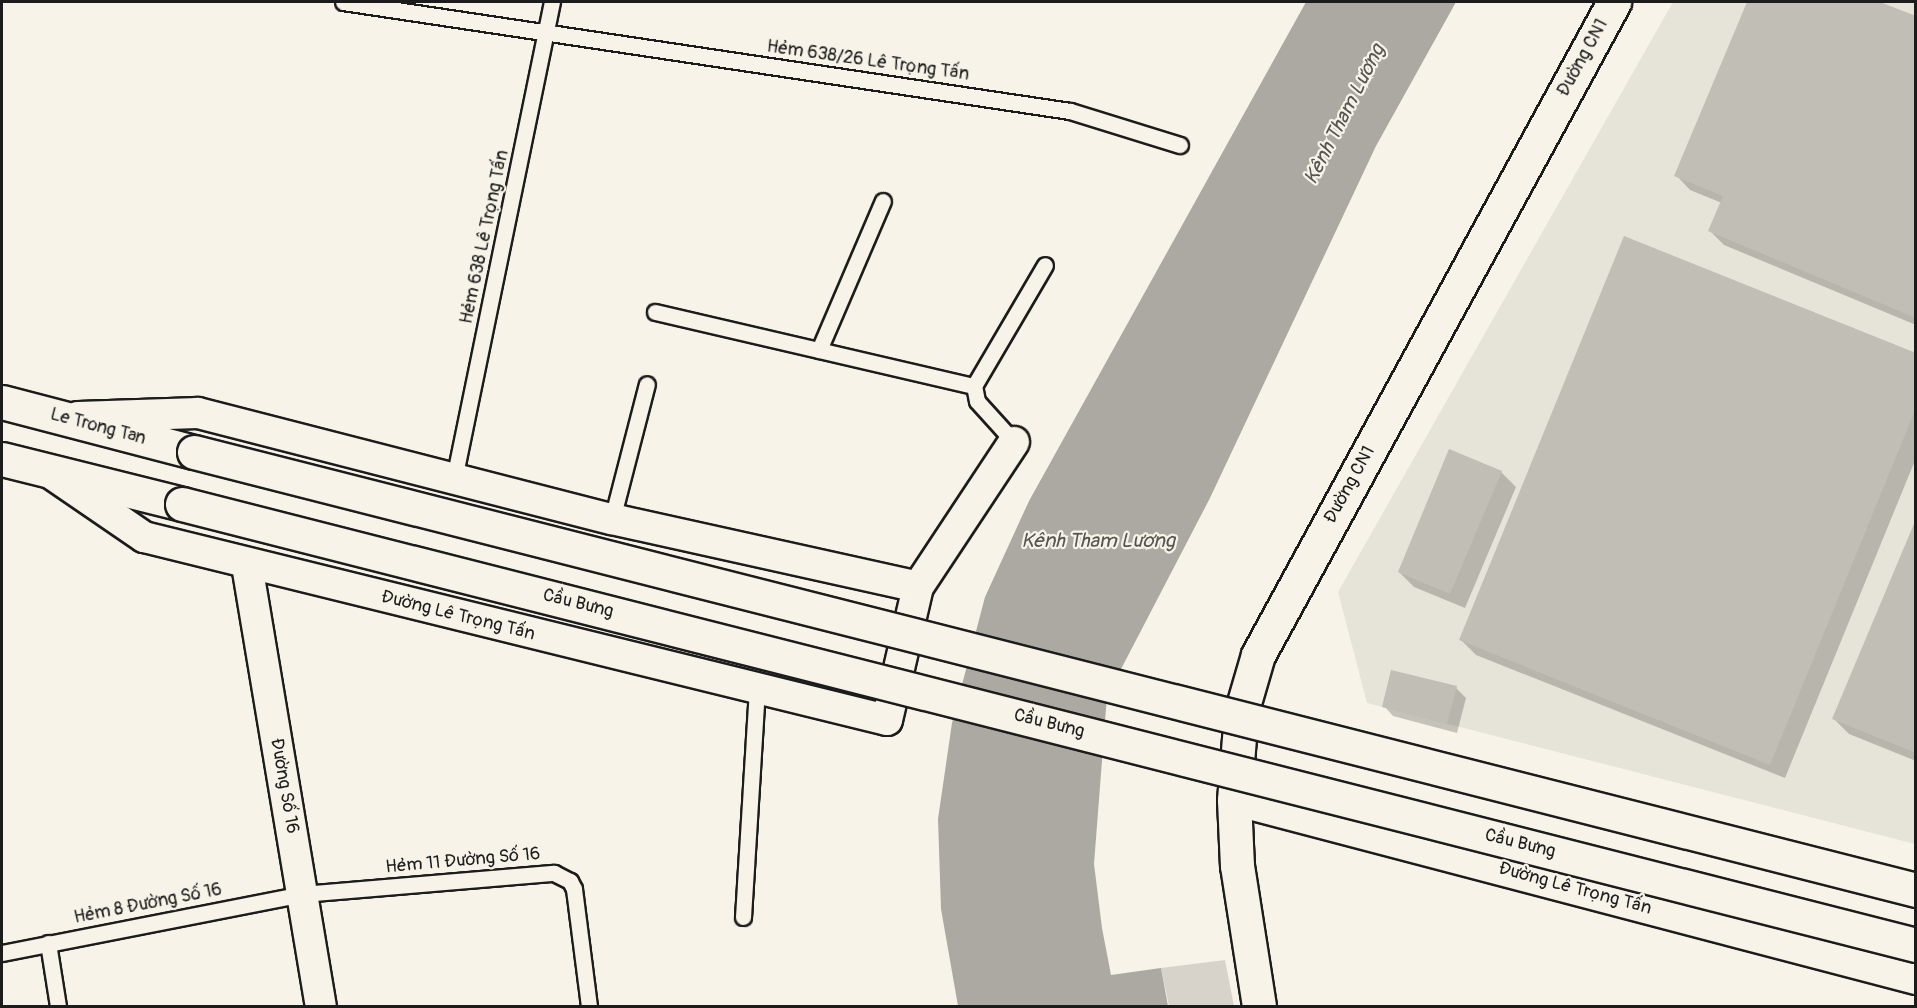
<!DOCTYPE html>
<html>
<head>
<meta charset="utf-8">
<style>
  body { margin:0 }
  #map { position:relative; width:1917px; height:1008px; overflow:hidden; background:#f7f3e8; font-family:Pangolin,sans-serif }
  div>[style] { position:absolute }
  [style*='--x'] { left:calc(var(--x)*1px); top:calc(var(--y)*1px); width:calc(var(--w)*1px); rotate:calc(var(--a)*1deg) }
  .built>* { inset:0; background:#e6e3d9 }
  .green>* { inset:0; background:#d7d3cb }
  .water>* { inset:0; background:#aca9a2 }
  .shadow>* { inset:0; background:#0003 }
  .building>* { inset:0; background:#c0beb5 }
  .roads { filter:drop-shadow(2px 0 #1c1c1c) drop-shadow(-2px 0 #1c1c1c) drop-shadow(0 2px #1c1c1c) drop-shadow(0 -2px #1c1c1c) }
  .lane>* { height:15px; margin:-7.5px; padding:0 7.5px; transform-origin:7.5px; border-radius:7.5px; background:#f7f3e8 }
  .street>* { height:30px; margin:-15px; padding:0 15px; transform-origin:15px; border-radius:15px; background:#f7f3e8 }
  .secondary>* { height:33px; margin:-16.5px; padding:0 16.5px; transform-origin:16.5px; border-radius:16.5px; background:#f7f3e8 }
  .bridges { filter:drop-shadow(2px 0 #1c1c1c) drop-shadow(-2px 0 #1c1c1c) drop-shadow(0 2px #1c1c1c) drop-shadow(0 -2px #1c1c1c) }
  .secondary-bridge>* { height:33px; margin:-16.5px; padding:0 16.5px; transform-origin:16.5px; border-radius:16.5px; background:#f7f3e8 }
  span { translate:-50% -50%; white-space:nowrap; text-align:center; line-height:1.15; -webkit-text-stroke:4.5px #f7f3e8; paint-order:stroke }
  .street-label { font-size:18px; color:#1c1c1c }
  .water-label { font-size:20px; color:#565452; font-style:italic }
  .frame { position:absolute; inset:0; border:3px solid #1c1c1c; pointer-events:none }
</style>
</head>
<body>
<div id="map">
  <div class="built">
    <div style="clip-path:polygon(1673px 2px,1915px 2px,1915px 844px,1367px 703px,1338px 592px)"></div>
  </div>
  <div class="green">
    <div style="clip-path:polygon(1225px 960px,1234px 1006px,1169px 1006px,1161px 968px)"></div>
  </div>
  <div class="water">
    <div style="clip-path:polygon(1306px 2px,1456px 2px,1376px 146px,1210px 498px,1107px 696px,1094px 864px,1102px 928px,1111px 975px,1161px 968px,1168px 1006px,958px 1006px,941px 909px,938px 819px,952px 723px,985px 597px,1029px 501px)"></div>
  </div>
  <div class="shadow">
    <div style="clip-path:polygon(1749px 2px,1876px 2px,1916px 18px,1916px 325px,1724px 245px,1710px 231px,1722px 203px,1690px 190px,1676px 175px)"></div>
    <div style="clip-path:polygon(1916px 354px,1916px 458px,1785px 778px,1476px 655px,1461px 640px)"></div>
    <div style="clip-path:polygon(1501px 472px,1516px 487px,1465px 608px,1414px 587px,1399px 572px)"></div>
    <div style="clip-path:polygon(1916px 523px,1916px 761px,1849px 734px,1834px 719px)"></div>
    <div style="clip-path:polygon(1456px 688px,1466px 698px,1457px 733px,1393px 716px,1384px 706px)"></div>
  </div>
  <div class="building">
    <div style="clip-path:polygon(1747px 2px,1880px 2px,1916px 16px,1916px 318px,1708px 231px,1723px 196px,1674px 176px)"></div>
    <div style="clip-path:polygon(1624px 236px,1916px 353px,1916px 408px,1770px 765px,1459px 640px)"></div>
    <div style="clip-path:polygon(1449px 449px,1502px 471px,1450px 594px,1398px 572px)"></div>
    <div style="clip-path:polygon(1916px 519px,1916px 753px,1832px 719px)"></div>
    <div style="clip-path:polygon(1391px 670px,1457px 686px,1447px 724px,1382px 707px)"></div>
  </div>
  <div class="roads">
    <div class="lane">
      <div style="--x:343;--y:2;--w:735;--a:8.53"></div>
      <div style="--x:1070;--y:111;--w:115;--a:17.2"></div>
      <div style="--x:655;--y:312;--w:327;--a:13.1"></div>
      <div style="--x:819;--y:350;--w:162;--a:-66.8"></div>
      <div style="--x:1014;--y:442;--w:55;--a:-132.1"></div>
      <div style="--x:977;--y:401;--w:15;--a:-101"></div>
      <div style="--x:974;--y:386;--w:140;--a:-59.6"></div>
      <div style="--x:454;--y:479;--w:487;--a:-78.4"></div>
      <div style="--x:612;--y:519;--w:139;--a:-75.5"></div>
      <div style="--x:743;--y:917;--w:228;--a:-86.5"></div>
      <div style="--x:48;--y:943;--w:64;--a:81"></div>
      <div style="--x:2;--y:953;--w:306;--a:-11.1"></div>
      <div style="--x:302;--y:894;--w:253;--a:-4.8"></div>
      <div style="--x:554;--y:873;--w:18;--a:27"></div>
      <div style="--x:570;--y:881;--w:9;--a:63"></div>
      <div style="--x:574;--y:889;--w:118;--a:82.7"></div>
    </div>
    <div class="street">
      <div style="--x:78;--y:417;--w:120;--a:-1.9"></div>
      <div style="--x:198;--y:413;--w:427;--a:14.4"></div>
      <div style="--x:612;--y:519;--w:313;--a:12.5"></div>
      <div style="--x:52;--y:474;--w:112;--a:34.4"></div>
      <div style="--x:144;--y:537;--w:765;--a:13.84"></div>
      <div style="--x:887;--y:720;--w:137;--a:-76.9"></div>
      <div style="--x:918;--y:587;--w:174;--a:-56.5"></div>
      <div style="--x:247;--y:565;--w:447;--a:80.5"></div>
      <div style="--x:1234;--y:800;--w:705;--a:14.71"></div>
    </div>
    <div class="secondary">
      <div style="--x:2;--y:402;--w:198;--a:14.6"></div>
      <div style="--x:2;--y:459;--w:186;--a:14"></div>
      <div style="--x:1259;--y:1006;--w:142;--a:-98.9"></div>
      <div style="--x:1237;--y:866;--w:66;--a:-92.6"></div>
      <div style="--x:1234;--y:800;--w:87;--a:-85.4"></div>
      <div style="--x:1241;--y:713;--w:60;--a:-73.7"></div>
      <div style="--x:1258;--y:655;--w:744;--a:-61.4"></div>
    </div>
  </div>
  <div class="bridges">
    <div class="secondary-bridge">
      <div style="--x:194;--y:452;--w:1777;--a:14.27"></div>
      <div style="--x:182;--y:504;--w:1789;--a:14.27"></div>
    </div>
  </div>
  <div class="street-label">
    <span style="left:1583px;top:58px;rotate:-61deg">Đường CN1</span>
    <span style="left:868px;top:61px;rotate:8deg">Hẻm 638/26 Lê Trọng Tấn</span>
    <span style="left:485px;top:237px;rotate:-78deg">Hẻm 638 Lê Trọng Tấn</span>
    <span style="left:98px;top:427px;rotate:15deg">Le Trong Tan</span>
    <span style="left:1350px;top:485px;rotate:-61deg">Đường CN1</span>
    <span style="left:578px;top:604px;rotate:14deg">Cầu Bưng</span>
    <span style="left:458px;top:616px;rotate:14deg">Đường Lê Trọng Tấn</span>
    <span style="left:1049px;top:724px;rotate:14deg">Cầu Bưng</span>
    <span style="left:284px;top:786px;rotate:80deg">Đường Số 16</span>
    <span style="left:1520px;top:844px;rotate:14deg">Cầu Bưng</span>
    <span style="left:463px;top:861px;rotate:-5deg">Hẻm 11 Đường Số 16</span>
    <span style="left:1575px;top:889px;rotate:15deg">Đường Lê Trọng Tấn</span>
    <span style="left:148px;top:904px;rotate:-11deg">Hẻm 8 Đường Số 16</span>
  </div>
  <div class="water-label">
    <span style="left:1344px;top:114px;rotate:-63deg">Kênh Tham Lương</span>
    <span style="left:1098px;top:540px">Kênh Tham Lương</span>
  </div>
  <div class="frame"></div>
</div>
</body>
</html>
